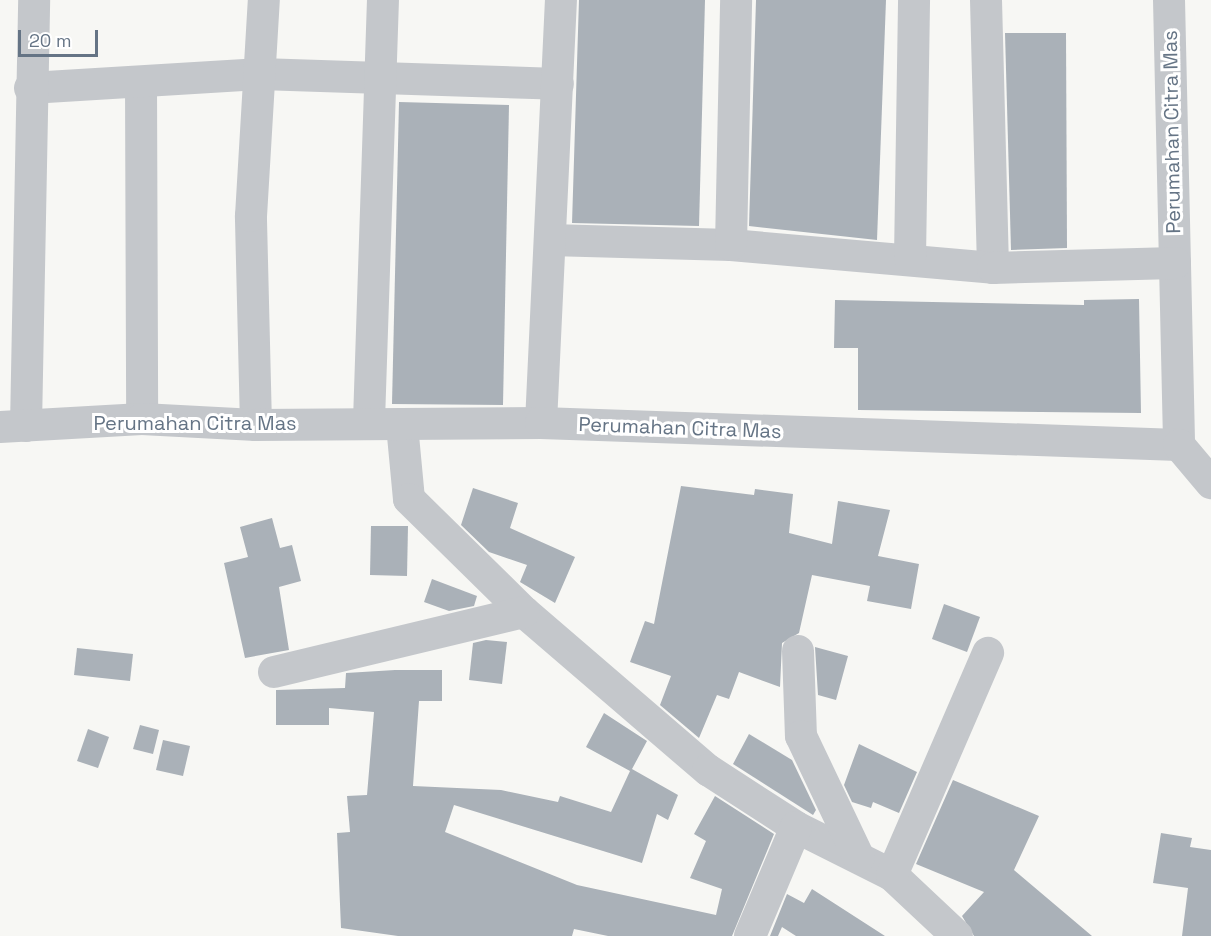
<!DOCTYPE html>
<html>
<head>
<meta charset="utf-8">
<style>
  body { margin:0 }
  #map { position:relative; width:1211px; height:936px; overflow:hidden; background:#f7f7f4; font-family:"Space Grotesk",sans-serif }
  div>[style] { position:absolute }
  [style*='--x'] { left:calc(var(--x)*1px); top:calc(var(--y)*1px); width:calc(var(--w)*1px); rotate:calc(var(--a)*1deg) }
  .building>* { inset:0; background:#aab1b8 }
  .minor>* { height:32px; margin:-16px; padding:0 16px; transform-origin:16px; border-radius:16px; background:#c4c7cb }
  span { translate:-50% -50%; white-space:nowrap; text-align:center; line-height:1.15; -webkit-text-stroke:6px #fff; paint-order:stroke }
  .street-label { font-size:20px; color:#657485 }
  .scale { position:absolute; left:18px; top:30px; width:80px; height:27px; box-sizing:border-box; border:3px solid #657485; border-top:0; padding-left:8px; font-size:18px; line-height:21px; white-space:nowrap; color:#657485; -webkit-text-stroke:4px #fff; paint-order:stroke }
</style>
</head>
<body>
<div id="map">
  <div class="building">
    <div style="clip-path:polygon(579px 0,705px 0,699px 226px,572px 223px)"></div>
    <div style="clip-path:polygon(756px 0,886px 0,877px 240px,749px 226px)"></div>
    <div style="clip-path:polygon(1005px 33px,1066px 33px,1067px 248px,1011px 250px)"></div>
    <div style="clip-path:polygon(399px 102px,509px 105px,503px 405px,392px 404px)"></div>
    <div style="clip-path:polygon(1139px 299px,1141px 413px,858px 410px,858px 348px,834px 348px,835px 300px,1084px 305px,1084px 300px)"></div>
    <div style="clip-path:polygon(681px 486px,754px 495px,755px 489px,793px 494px,789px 533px,832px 544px,838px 501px,890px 510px,878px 556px,919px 564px,911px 609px,867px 601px,870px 586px,812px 575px,799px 633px,782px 643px,780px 687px,739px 672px,729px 699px,717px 695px,699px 738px,660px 705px,671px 676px,630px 662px,645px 621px,654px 624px)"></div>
    <div style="clip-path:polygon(473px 488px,518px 503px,510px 528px,575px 557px,555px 603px,520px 582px,527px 565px,489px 552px,461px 525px)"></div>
    <div style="clip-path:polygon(272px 518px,280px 548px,292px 545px,301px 581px,279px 587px,289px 650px,245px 658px,224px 563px,248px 557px,240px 527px)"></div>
    <div style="clip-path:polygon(371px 526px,408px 526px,407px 576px,370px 575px)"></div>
    <div style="clip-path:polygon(432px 579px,477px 596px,474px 606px,449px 611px,424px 602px)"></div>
    <div style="clip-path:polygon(944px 604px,980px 617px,967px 652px,932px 639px)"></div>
    <div style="clip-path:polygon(486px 640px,507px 642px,502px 684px,469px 680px,473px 643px)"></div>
    <div style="clip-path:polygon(815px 647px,848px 656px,836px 700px,818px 695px)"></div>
    <div style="clip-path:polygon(77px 648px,133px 654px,130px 681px,74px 675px)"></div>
    <div style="clip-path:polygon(395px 670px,442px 670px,442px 701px,419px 701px,413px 786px,501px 790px,558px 802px,560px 796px,611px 812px,630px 771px,586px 747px,604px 713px,647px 741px,632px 769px,678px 795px,668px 820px,657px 814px,642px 863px,454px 805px,445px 832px,577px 885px,716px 915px,722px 889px,690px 878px,706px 841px,694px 834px,715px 796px,774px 834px,732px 936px,608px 936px,574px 929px,572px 936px,398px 936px,341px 928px,337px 833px,350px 832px,347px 796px,367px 795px,374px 712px,329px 708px,329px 725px,276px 725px,276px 690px,345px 688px,346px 673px)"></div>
    <div style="clip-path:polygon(140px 725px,159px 730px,153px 754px,133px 749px)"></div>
    <div style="clip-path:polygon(88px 729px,109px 737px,98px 768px,77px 761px)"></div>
    <div style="clip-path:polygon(749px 734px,792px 760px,816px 810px,813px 815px,733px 764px)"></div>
    <div style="clip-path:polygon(163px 740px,190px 746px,183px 776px,156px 770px)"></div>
    <div style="clip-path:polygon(859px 744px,917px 772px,899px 813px,873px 802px,871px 808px,852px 802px,844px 785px)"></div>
    <div style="clip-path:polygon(953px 780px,1039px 816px,1014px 870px,1092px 936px,974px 936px,962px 916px,984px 892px,916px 864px)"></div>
    <div style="clip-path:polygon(1161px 833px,1192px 838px,1190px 847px,1211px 850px,1211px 936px,1182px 936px,1188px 888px,1153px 883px)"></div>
    <div style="clip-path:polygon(812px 889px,885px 936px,796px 936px,782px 927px,778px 936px,770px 936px,787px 894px,804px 903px)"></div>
  </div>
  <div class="minor">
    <div style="--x:986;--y:0;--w:268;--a:88.5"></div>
    <div style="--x:1169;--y:0;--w:445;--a:88.7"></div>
    <div style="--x:141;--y:84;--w:335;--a:89.8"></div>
    <div style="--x:30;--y:88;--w:230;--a:-3.5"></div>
    <div style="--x:260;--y:74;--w:298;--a:1.9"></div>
    <div style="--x:550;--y:240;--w:181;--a:1.6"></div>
    <div style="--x:731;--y:245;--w:263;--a:5"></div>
    <div style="--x:993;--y:268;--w:182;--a:-1.6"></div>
    <div style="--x:731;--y:245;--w:245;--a:-88.8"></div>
    <div style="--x:910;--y:258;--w:258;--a:-89.1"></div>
    <div style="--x:369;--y:421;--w:421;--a:-88.1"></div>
    <div style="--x:541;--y:423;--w:423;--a:-87.3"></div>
    <div style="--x:256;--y:425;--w:209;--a:-91.4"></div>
    <div style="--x:251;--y:216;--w:216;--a:-86.6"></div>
    <div style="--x:402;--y:425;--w:74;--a:84.6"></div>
    <div style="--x:409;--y:499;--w:161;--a:44.5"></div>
    <div style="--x:524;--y:612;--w:243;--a:40.7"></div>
    <div style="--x:708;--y:770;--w:105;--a:32.9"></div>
    <div style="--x:796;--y:827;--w:107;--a:26.6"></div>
    <div style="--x:892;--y:875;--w:89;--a:43.2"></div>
    <div style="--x:26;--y:426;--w:426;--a:-88.9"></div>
    <div style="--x:0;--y:427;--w:142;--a:-3.2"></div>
    <div style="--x:142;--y:419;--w:114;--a:3"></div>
    <div style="--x:256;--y:425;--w:285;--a:-0.4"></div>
    <div style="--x:541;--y:423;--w:638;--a:1.97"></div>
    <div style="--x:1179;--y:445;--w:50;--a:49.9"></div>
    <div style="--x:798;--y:651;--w:85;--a:88"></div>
    <div style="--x:801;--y:736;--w:135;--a:64.6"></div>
    <div style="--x:274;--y:672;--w:257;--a:-13.5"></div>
    <div style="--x:892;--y:875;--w:242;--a:-66.6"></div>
    <div style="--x:750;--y:936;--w:118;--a:-67.1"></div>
  </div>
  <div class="street-label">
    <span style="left:1172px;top:132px;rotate:-91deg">Perumahan Citra Mas</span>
    <span style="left:195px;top:423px">Perumahan Citra Mas</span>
    <span style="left:680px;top:428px;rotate:2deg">Perumahan Citra Mas</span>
  </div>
  <div class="scale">20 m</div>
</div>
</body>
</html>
